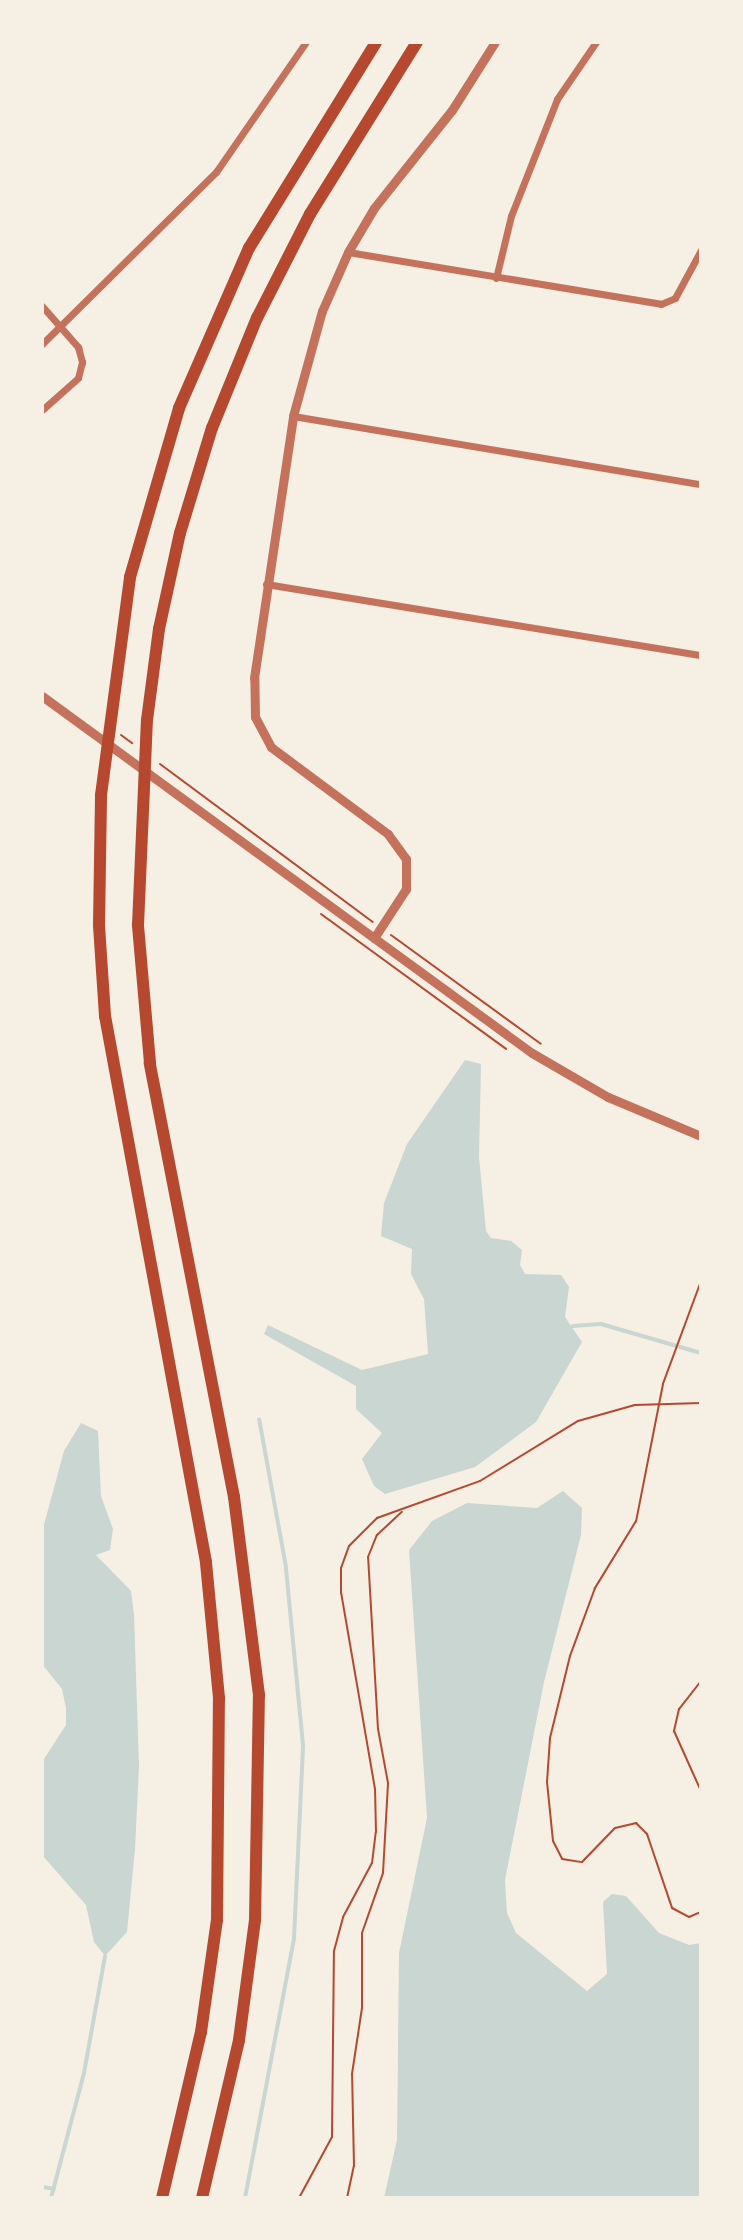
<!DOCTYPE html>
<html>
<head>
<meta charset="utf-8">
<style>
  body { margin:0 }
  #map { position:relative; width:743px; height:2240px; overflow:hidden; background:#f6efe4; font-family:Poppins,sans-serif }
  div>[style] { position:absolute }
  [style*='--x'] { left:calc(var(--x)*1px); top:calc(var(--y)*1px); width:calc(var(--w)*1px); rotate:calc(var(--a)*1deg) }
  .water>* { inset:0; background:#c9d6d2 }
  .stream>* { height:4px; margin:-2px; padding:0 2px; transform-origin:2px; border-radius:2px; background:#c9d6d2 }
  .path>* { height:2px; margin:-1px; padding:0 1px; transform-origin:1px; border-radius:1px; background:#b5482f }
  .minor>* { height:7px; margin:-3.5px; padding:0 3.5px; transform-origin:3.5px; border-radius:3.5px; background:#c5725c }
  .tertiary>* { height:9px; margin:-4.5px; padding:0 4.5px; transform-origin:4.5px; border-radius:4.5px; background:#c5725c }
  .motorway>* { height:12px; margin:-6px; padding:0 6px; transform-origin:6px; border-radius:6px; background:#b5482f }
  span { translate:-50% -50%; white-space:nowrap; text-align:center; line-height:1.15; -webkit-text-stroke:8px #f6efe4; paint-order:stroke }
  .frame { position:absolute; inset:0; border:44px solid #f6efe4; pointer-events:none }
</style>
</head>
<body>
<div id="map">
  <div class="water">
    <div style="clip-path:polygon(465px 1060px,481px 1064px,479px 1157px,486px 1231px,491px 1238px,511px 1241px,522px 1250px,520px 1265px,525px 1274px,561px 1275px,569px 1287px,565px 1317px,582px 1342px,536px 1422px,475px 1467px,385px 1494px,374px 1486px,362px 1459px,382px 1433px,356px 1409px,356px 1386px,264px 1334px,268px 1325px,362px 1370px,428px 1354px,424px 1299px,411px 1274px,412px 1249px,381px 1236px,384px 1203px,407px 1144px)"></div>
    <div style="clip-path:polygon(81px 1423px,98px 1431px,101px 1496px,113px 1529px,110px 1550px,96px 1555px,131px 1591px,134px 1615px,139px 1766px,135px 1849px,127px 1932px,105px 1956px,94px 1942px,86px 1905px,42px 1855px,42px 1762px,66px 1725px,66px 1708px,62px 1689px,42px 1664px,42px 1532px,64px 1451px)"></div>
    <div style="clip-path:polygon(563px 1491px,582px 1508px,581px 1535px,544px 1682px,505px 1880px,507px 1913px,516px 1933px,587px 1991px,607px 1974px,603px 1902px,612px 1894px,626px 1896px,659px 1933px,689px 1945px,701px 1943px,701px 2198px,384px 2198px,397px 2140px,399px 1953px,427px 1818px,409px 1550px,432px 1521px,467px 1503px,537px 1508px)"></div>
  </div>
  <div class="stream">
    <div style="--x:573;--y:1326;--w:28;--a:-4"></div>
    <div style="--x:601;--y:1324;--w:104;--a:16.2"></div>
    <div style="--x:42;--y:2187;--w:12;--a:9"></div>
    <div style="--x:51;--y:2198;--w:129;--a:-75.2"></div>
    <div style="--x:84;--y:2073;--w:119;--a:-79.8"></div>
    <div style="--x:245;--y:2198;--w:265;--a:-79.3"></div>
    <div style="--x:294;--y:1938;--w:193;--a:-87.3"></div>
    <div style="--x:303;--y:1745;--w:179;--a:-95.5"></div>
    <div style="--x:286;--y:1567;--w:150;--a:-100.3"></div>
  </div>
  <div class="path">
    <div style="--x:121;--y:735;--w:14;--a:36"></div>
    <div style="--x:160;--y:764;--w:265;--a:36.6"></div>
    <div style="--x:321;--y:914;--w:229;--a:36.1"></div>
    <div style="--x:391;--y:935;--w:185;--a:36"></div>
    <div style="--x:701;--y:1281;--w:110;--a:110.3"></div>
    <div style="--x:663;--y:1384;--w:140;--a:101.1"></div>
    <div style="--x:636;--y:1521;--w:79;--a:121.5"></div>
    <div style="--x:595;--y:1588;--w:72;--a:110.2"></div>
    <div style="--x:570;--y:1656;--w:84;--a:103.7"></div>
    <div style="--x:550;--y:1738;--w:44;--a:93.9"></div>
    <div style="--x:547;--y:1782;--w:59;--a:84.2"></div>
    <div style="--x:553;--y:1841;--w:20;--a:63"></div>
    <div style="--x:562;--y:1859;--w:20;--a:9"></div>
    <div style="--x:582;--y:1862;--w:47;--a:-45.9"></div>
    <div style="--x:615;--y:1828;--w:22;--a:-13"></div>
    <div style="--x:636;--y:1823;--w:16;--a:45"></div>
    <div style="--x:647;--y:1834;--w:78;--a:71.3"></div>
    <div style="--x:672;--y:1908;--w:19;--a:28"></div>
    <div style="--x:689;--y:1917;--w:13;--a:-23"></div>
    <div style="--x:701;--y:1681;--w:36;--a:128"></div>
    <div style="--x:679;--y:1709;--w:23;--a:103"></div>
    <div style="--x:674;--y:1731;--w:66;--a:65.8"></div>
    <div style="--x:299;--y:2198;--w:69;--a:-61.6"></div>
    <div style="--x:332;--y:2137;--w:186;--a:-89.4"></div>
    <div style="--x:334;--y:1951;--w:35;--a:-75"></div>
    <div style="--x:343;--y:1917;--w:61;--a:-61.8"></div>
    <div style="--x:372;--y:1863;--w:31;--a:-83"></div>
    <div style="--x:376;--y:1832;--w:43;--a:-91.3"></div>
    <div style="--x:375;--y:1789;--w:199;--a:-99.8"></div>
    <div style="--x:341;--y:1593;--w:25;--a:-90"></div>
    <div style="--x:341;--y:1568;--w:23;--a:-70"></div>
    <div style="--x:349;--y:1546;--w:40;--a:-45"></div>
    <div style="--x:377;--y:1518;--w:109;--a:-19.8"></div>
    <div style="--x:480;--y:1481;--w:115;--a:-31.5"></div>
    <div style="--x:578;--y:1421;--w:59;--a:-15.7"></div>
    <div style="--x:635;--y:1405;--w:66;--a:-1.7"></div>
    <div style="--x:347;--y:2198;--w:33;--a:-78"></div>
    <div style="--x:354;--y:2166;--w:92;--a:-91.2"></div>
    <div style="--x:352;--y:2074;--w:67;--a:-81.4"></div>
    <div style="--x:362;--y:2008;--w:75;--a:-90"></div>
    <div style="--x:362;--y:1933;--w:64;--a:-70.7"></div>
    <div style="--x:383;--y:1873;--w:90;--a:-86.8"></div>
    <div style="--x:388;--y:1783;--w:55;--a:-100.5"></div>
    <div style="--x:378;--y:1729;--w:172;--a:-93.3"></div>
    <div style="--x:368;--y:1557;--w:24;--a:-68"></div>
    <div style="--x:377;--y:1535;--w:34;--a:-43"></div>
  </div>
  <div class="minor">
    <div style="--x:348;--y:252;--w:317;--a:9.4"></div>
    <div style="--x:661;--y:304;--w:15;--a:-23"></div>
    <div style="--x:675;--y:298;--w:55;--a:-61.6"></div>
    <div style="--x:496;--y:278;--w:64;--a:-76.4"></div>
    <div style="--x:511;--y:216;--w:126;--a:-68.5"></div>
    <div style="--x:557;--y:99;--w:69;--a:-55.6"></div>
    <div style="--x:42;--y:306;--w:55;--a:48.7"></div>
    <div style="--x:78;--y:347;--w:16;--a:75"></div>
    <div style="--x:82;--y:362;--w:16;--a:104"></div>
    <div style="--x:78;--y:378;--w:48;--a:138.4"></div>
    <div style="--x:42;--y:344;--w:245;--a:-44.7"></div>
    <div style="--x:216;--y:172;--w:158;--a:-55.3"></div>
    <div style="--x:293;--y:416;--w:414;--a:9.5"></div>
    <div style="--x:266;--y:584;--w:441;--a:9.3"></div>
  </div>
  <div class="tertiary">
    <div style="--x:42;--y:696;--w:606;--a:36.08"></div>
    <div style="--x:532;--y:1053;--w:88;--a:30.1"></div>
    <div style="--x:608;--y:1097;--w:101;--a:22.8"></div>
    <div style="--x:374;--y:938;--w:59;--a:-56.9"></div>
    <div style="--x:406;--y:889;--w:30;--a:-90"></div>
    <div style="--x:406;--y:859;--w:31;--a:-126"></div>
    <div style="--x:388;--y:834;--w:146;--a:-143.4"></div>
    <div style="--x:271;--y:747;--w:34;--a:-118"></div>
    <div style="--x:255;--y:717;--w:39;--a:-91"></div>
    <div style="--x:254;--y:678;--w:265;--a:-81.5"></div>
    <div style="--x:293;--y:416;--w:109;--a:-74.6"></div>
    <div style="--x:322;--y:311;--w:64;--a:-66.2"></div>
    <div style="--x:348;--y:252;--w:51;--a:-59.4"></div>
    <div style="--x:374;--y:208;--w:125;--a:-51.5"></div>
    <div style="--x:452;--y:110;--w:80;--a:-57.7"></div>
  </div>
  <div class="motorway">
    <div style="--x:162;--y:2198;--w:171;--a:-76.8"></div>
    <div style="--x:201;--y:2032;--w:113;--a:-81.9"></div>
    <div style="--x:217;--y:1920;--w:222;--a:-89.5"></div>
    <div style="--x:219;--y:1698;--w:137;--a:-95.5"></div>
    <div style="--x:206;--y:1562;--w:555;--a:-100.48"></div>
    <div style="--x:105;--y:1016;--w:91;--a:-93.8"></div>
    <div style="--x:99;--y:925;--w:130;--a:-89.1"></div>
    <div style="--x:101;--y:795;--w:220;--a:-82.4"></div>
    <div style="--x:130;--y:577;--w:176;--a:-73.8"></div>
    <div style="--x:179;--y:408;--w:175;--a:-66.4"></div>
    <div style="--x:249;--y:248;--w:242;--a:-58.3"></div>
    <div style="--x:202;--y:2198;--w:162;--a:-76.8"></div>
    <div style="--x:239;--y:2040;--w:121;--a:-82.4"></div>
    <div style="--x:255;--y:1920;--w:225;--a:-89"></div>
    <div style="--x:259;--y:1695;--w:200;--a:-97.2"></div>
    <div style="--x:234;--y:1497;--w:442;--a:-101"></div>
    <div style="--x:150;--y:1063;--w:139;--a:-95"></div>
    <div style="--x:138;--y:925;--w:205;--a:-87.5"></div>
    <div style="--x:147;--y:720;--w:92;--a:-82.5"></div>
    <div style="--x:159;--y:629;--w:98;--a:-77.7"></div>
    <div style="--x:180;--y:533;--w:110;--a:-73.1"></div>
    <div style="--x:212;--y:428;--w:119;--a:-67.8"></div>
    <div style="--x:257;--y:318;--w:117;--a:-63"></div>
    <div style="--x:310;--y:214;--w:203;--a:-58.1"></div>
  </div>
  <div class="frame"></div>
</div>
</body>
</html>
